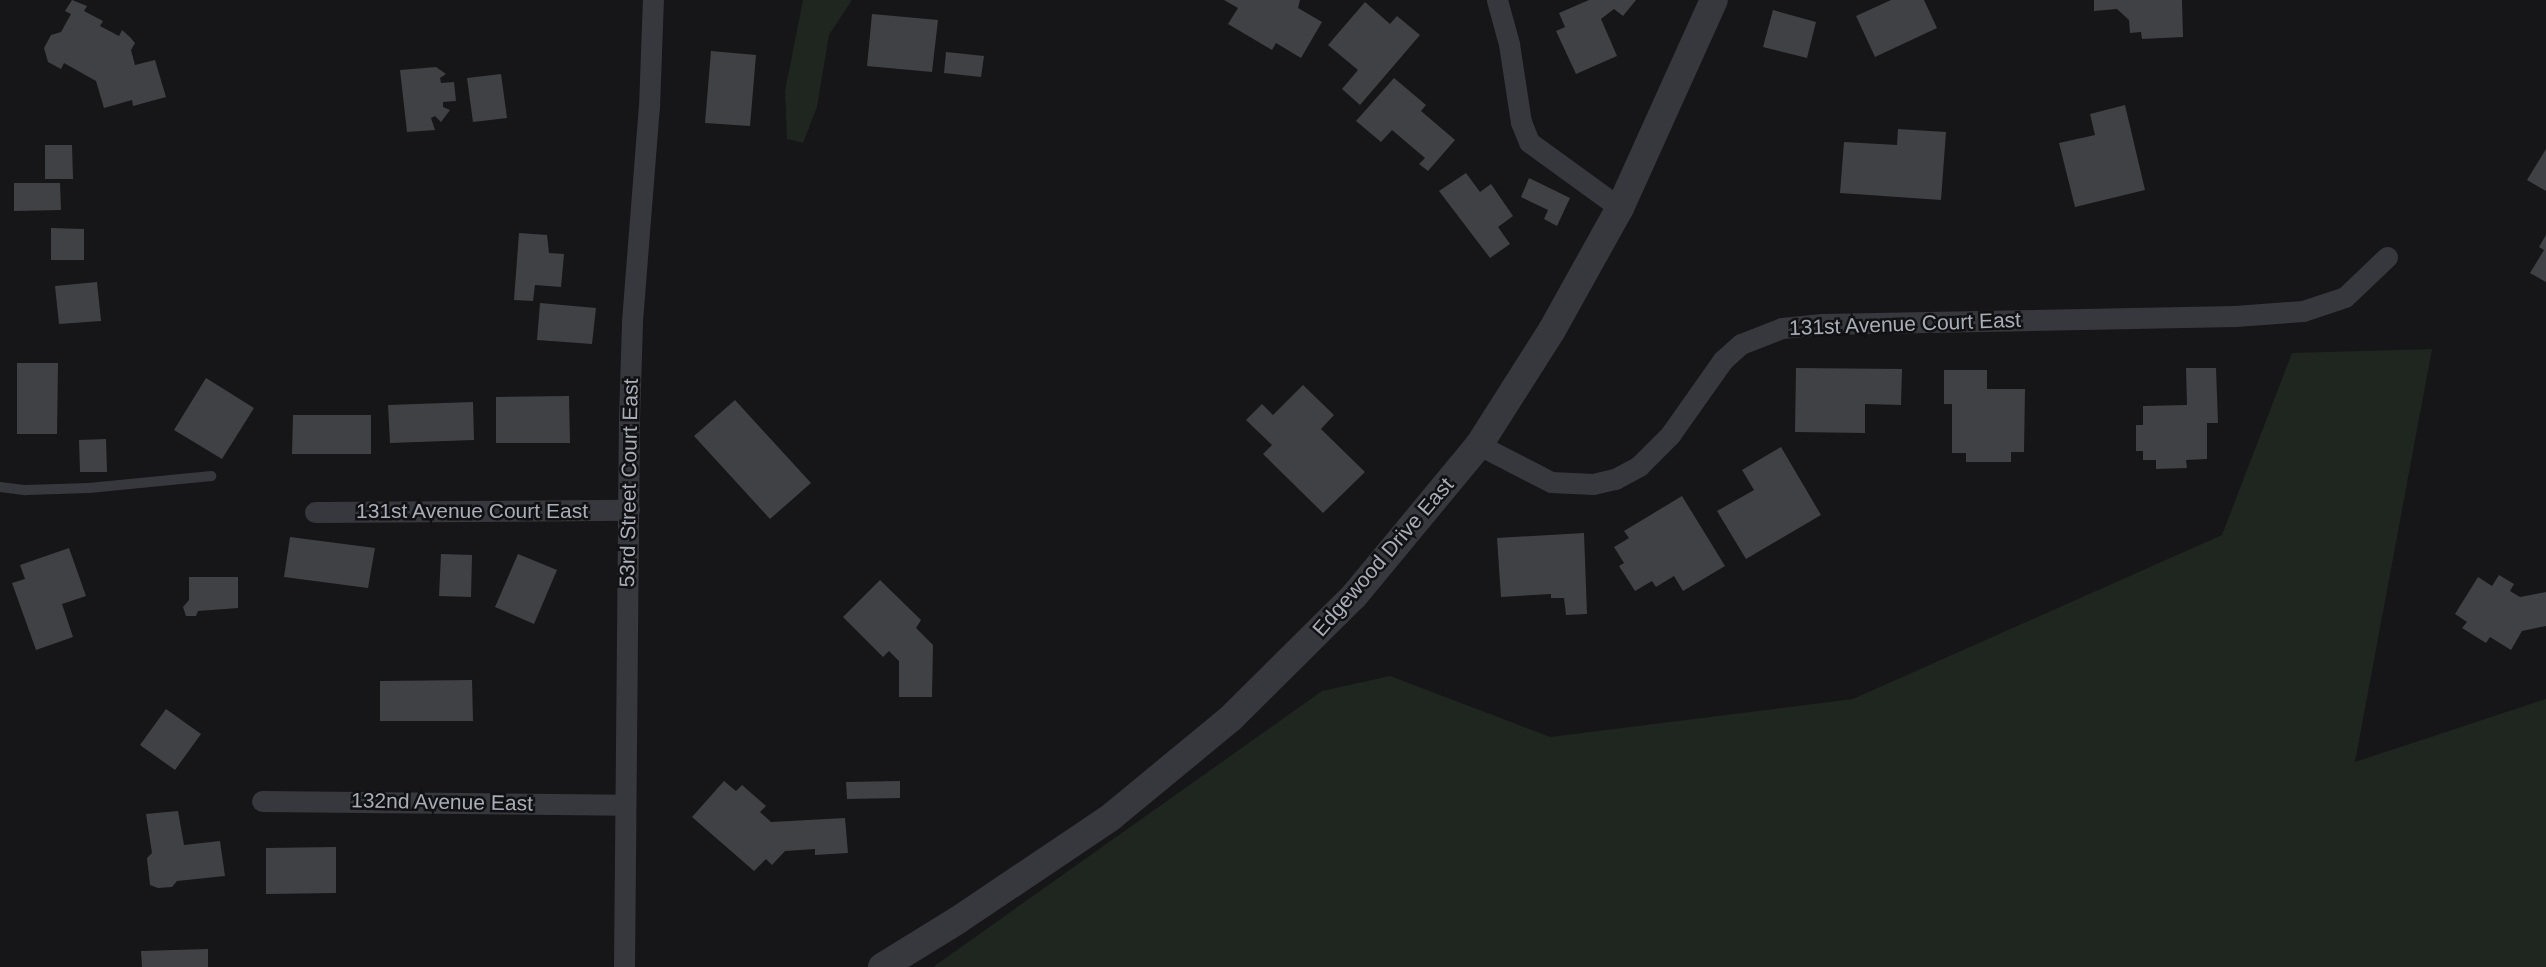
<!DOCTYPE html>
<html>
<head>
<meta charset="utf-8">
<style>
  body { margin:0 }
  #map { position:relative; width:2546px; height:967px; overflow:hidden; background:#161618; font-family:Helvetica,sans-serif }
  div>[style] { position:absolute }
  [style*='--x'] { left:calc(var(--x)*1px); top:calc(var(--y)*1px); width:calc(var(--w)*1px); rotate:calc(var(--a)*1deg) }
  .green>* { inset:0; background:#1e261f }
  .building>* { inset:0; background:#404145 }
  .service>* { height:10px; margin:-5px; padding:0 5px; transform-origin:5px; border-radius:5px; background:#37383d }
  .minor>* { height:21px; margin:-10.5px; padding:0 10.5px; transform-origin:10.5px; border-radius:10.5px; background:#37383d }
  .tertiary>* { height:28px; margin:-14px; padding:0 14px; transform-origin:14px; border-radius:14px; background:#37383d }
  span { translate:-50% -50%; white-space:nowrap; text-align:center; line-height:1.15; -webkit-text-stroke:5px #111113; paint-order:stroke }
  .street-label { font-size:21px; color:#a8adb8 }
</style>
</head>
<body>
<div id="map">
  <div class="green">
    <div style="clip-path:polygon(803px 0,852px 0,829px 35px,817px 107px,803px 143px,787px 139px,785px 91px)"></div>
    <div style="clip-path:polygon(2432px 349px,2355px 762px,2546px 699px,2546px 967px,933px 967px,1322px 691px,1390px 676px,1550px 737px,1853px 699px,2222px 535px,2292px 353px)"></div>
  </div>
  <div class="building">
    <div style="clip-path:polygon(72px 0,87px 6px,84px 11px,103px 21px,100px 26px,119px 36px,122px 30px,130px 37px,135px 43px,131px 50px,135px 65px,155px 60px,166px 97px,133px 106px,132px 100px,104px 108px,96px 81px,64px 63px,61px 69px,48px 62px,44px 48px,51px 35px,61px 32px,71px 14px,65px 11px)"></div>
    <div style="clip-path:polygon(1224px 0,1300px 0,1298px 8px,1322px 22px,1301px 58px,1276px 43px,1272px 50px,1228px 24px,1238px 8px)"></div>
    <div style="clip-path:polygon(1589px 0,1636px 0,1623px 16px,1614px 9px,1601px 19px,1617px 56px,1576px 74px,1556px 31px,1565px 27px,1559px 13px)"></div>
    <div style="clip-path:polygon(1891px 0,1924px 0,1937px 28px,1875px 57px,1856px 16px)"></div>
    <div style="clip-path:polygon(2094px 0,2182px 0,2183px 37px,2142px 39px,2141px 32px,2130px 33px,2129px 20px,2117px 9px,2094px 11px)"></div>
    <div style="clip-path:polygon(1365px 2px,1390px 24px,1397px 16px,1420px 35px,1360px 105px,1342px 89px,1358px 70px,1328px 45px)"></div>
    <div style="clip-path:polygon(1773px 10px,1816px 22px,1807px 58px,1763px 47px)"></div>
    <div style="clip-path:polygon(872px 14px,938px 20px,932px 72px,867px 66px)"></div>
    <div style="clip-path:polygon(711px 51px,756px 55px,750px 126px,705px 123px)"></div>
    <div style="clip-path:polygon(946px 52px,984px 56px,981px 77px,944px 73px)"></div>
    <div style="clip-path:polygon(436px 67px,446px 74px,440px 78px,441px 83px,454px 82px,456px 101px,443px 102px,443px 107px,450px 110px,441px 122px,435px 116px,431px 118px,435px 130px,407px 132px,400px 70px)"></div>
    <div style="clip-path:polygon(501px 74px,507px 118px,473px 122px,467px 78px)"></div>
    <div style="clip-path:polygon(1394px 78px,1426px 105px,1421px 111px,1455px 140px,1428px 171px,1419px 164px,1425px 158px,1392px 130px,1381px 142px,1356px 121px)"></div>
    <div style="clip-path:polygon(2125px 105px,2145px 190px,2075px 207px,2059px 143px,2095px 135px,2090px 114px)"></div>
    <div style="clip-path:polygon(1898px 129px,1946px 132px,1941px 200px,1840px 193px,1844px 142px,1897px 145px)"></div>
    <div style="clip-path:polygon(45px 145px,72px 145px,73px 179px,45px 179px)"></div>
    <div style="clip-path:polygon(2546px 149px,2546px 191px,2527px 180px)"></div>
    <div style="clip-path:polygon(1466px 173px,1480px 192px,1491px 184px,1513px 216px,1498px 227px,1510px 244px,1490px 258px,1439px 191px)"></div>
    <div style="clip-path:polygon(1529px 178px,1570px 198px,1557px 226px,1544px 219px,1548px 210px,1521px 197px)"></div>
    <div style="clip-path:polygon(14px 183px,60px 183px,61px 210px,14px 211px)"></div>
    <div style="clip-path:polygon(51px 228px,84px 229px,84px 260px,51px 260px)"></div>
    <div style="clip-path:polygon(519px 233px,547px 235px,549px 253px,564px 254px,561px 287px,535px 285px,533px 301px,514px 300px)"></div>
    <div style="clip-path:polygon(2546px 235px,2546px 282px,2530px 273px,2544px 250px,2539px 247px)"></div>
    <div style="clip-path:polygon(97px 282px,101px 321px,59px 324px,55px 286px)"></div>
    <div style="clip-path:polygon(540px 303px,596px 308px,592px 344px,537px 340px)"></div>
    <div style="clip-path:polygon(17px 363px,58px 363px,57px 434px,17px 434px)"></div>
    <div style="clip-path:polygon(1796px 368px,1902px 369px,1901px 405px,1865px 404px,1865px 433px,1795px 432px)"></div>
    <div style="clip-path:polygon(2186px 368px,2216px 368px,2218px 423px,2207px 423px,2207px 459px,2186px 460px,2187px 468px,2156px 469px,2156px 460px,2143px 460px,2143px 451px,2136px 451px,2136px 425px,2143px 425px,2143px 406px,2187px 405px)"></div>
    <div style="clip-path:polygon(1944px 370px,1987px 370px,1987px 389px,2025px 389px,2024px 452px,2011px 452px,2011px 462px,1966px 462px,1966px 453px,1952px 453px,1952px 404px,1944px 404px)"></div>
    <div style="clip-path:polygon(206px 378px,254px 408px,222px 459px,174px 430px)"></div>
    <div style="clip-path:polygon(1303px 385px,1334px 415px,1321px 429px,1365px 472px,1323px 513px,1263px 454px,1272px 445px,1246px 420px,1262px 404px,1273px 415px)"></div>
    <div style="clip-path:polygon(569px 396px,570px 443px,496px 443px,496px 397px)"></div>
    <div style="clip-path:polygon(735px 400px,811px 483px,770px 519px,694px 436px)"></div>
    <div style="clip-path:polygon(473px 402px,474px 440px,390px 443px,388px 405px)"></div>
    <div style="clip-path:polygon(293px 415px,371px 415px,371px 454px,292px 454px)"></div>
    <div style="clip-path:polygon(106px 439px,107px 472px,80px 472px,79px 440px)"></div>
    <div style="clip-path:polygon(1781px 447px,1821px 515px,1746px 559px,1717px 511px,1754px 490px,1742px 470px)"></div>
    <div style="clip-path:polygon(1682px 496px,1725px 566px,1683px 591px,1674px 576px,1656px 587px,1652px 581px,1635px 591px,1619px 566px,1624px 563px,1614px 547px,1629px 538px,1624px 531px)"></div>
    <div style="clip-path:polygon(1584px 533px,1587px 614px,1566px 615px,1564px 598px,1551px 598px,1551px 594px,1501px 597px,1497px 538px)"></div>
    <div style="clip-path:polygon(290px 537px,375px 548px,368px 588px,284px 577px)"></div>
    <div style="clip-path:polygon(69px 548px,86px 596px,62px 604px,73px 637px,36px 650px,12px 583px,25px 579px,20px 565px)"></div>
    <div style="clip-path:polygon(441px 554px,472px 555px,471px 597px,439px 596px)"></div>
    <div style="clip-path:polygon(518px 554px,557px 570px,534px 624px,495px 607px)"></div>
    <div style="clip-path:polygon(2499px 575px,2514px 584px,2510px 591px,2520px 597px,2546px 592px,2546px 626px,2522px 631px,2511px 650px,2490px 637px,2486px 643px,2462px 628px,2467px 622px,2455px 614px,2478px 577px,2492px 586px)"></div>
    <div style="clip-path:polygon(189px 577px,238px 577px,238px 608px,198px 611px,196px 616px,186px 616px,183px 607px,189px 600px)"></div>
    <div style="clip-path:polygon(880px 580px,921px 620px,916px 628px,933px 645px,932px 697px,899px 697px,899px 661px,889px 651px,883px 657px,843px 617px)"></div>
    <div style="clip-path:polygon(472px 680px,473px 721px,380px 721px,380px 681px)"></div>
    <div style="clip-path:polygon(166px 709px,201px 734px,175px 770px,140px 745px)"></div>
    <div style="clip-path:polygon(724px 781px,736px 791px,742px 785px,766px 806px,760px 812px,771px 822px,845px 818px,848px 853px,815px 855px,815px 849px,785px 851px,772px 865px,766px 859px,754px 871px,692px 817px)"></div>
    <div style="clip-path:polygon(900px 781px,900px 798px,847px 799px,846px 782px)"></div>
    <div style="clip-path:polygon(178px 811px,184px 845px,220px 841px,225px 876px,177px 881px,172px 887px,158px 888px,150px 885px,147px 858px,152px 853px,146px 814px)"></div>
    <div style="clip-path:polygon(336px 847px,336px 893px,266px 894px,266px 848px)"></div>
    <div style="clip-path:polygon(208px 949px,208px 967px,142px 967px,141px 951px)"></div>
  </div>
  <div class="service">
    <div style="--x:0;--y:487;--w:26;--a:7"></div>
    <div style="--x:26;--y:490;--w:63;--a:-1.8"></div>
    <div style="--x:89;--y:488;--w:123;--a:-5.6"></div>
  </div>
  <div class="minor">
    <div style="--x:1497;--y:0;--w:46;--a:74.7"></div>
    <div style="--x:1509;--y:44;--w:79;--a:81.3"></div>
    <div style="--x:1521;--y:122;--w:22;--a:68"></div>
    <div style="--x:1529;--y:142;--w:112;--a:36"></div>
    <div style="--x:1479;--y:445;--w:81;--a:27.2"></div>
    <div style="--x:1551;--y:482;--w:42;--a:2.7"></div>
    <div style="--x:1593;--y:484;--w:23;--a:-13"></div>
    <div style="--x:1615;--y:479;--w:27;--a:-28"></div>
    <div style="--x:1639;--y:466;--w:44;--a:-45"></div>
    <div style="--x:1670;--y:435;--w:92;--a:-54.8"></div>
    <div style="--x:1723;--y:360;--w:24;--a:-42"></div>
    <div style="--x:1741;--y:344;--w:44;--a:-21.3"></div>
    <div style="--x:1782;--y:328;--w:40;--a:-5.7"></div>
    <div style="--x:1822;--y:324;--w:413;--a:-1.1"></div>
    <div style="--x:2235;--y:316;--w:68;--a:-4.2"></div>
    <div style="--x:2303;--y:311;--w:44;--a:-18.4"></div>
    <div style="--x:2345;--y:297;--w:58;--a:-43.6"></div>
    <div style="--x:315;--y:512;--w:314;--a:-0.4"></div>
    <div style="--x:262;--y:801;--w:361;--a:0.6"></div>
    <div style="--x:624;--y:967;--w:549;--a:-89.48"></div>
    <div style="--x:629;--y:418;--w:97;--a:-88.2"></div>
    <div style="--x:632;--y:321;--w:215;--a:-85.5"></div>
    <div style="--x:649;--y:107;--w:107;--a:-87.9"></div>
  </div>
  <div class="tertiary">
    <div style="--x:882;--y:967;--w:89;--a:-31.7"></div>
    <div style="--x:958;--y:920;--w:184;--a:-33.9"></div>
    <div style="--x:1111;--y:817;--w:156;--a:-39.5"></div>
    <div style="--x:1231;--y:718;--w:173;--a:-44.8"></div>
    <div style="--x:1354;--y:596;--w:196;--a:-50.4"></div>
    <div style="--x:1479;--y:445;--w:136;--a:-57.6"></div>
    <div style="--x:1552;--y:330;--w:140;--a:-60.9"></div>
    <div style="--x:1620;--y:208;--w:228;--a:-65.7"></div>
  </div>
  <div class="street-label">
    <span style="left:1905px;top:324px;rotate:-2deg">131st Avenue Court East</span>
    <span style="left:629px;top:483px;rotate:-89deg">53rd Street Court East</span>
    <span style="left:472px;top:511px">131st Avenue Court East</span>
    <span style="left:1383px;top:557px;rotate:-49deg">Edgewood Drive East</span>
    <span style="left:442px;top:802px;rotate:1deg">132nd Avenue East</span>
  </div>
</div>
</body>
</html>
